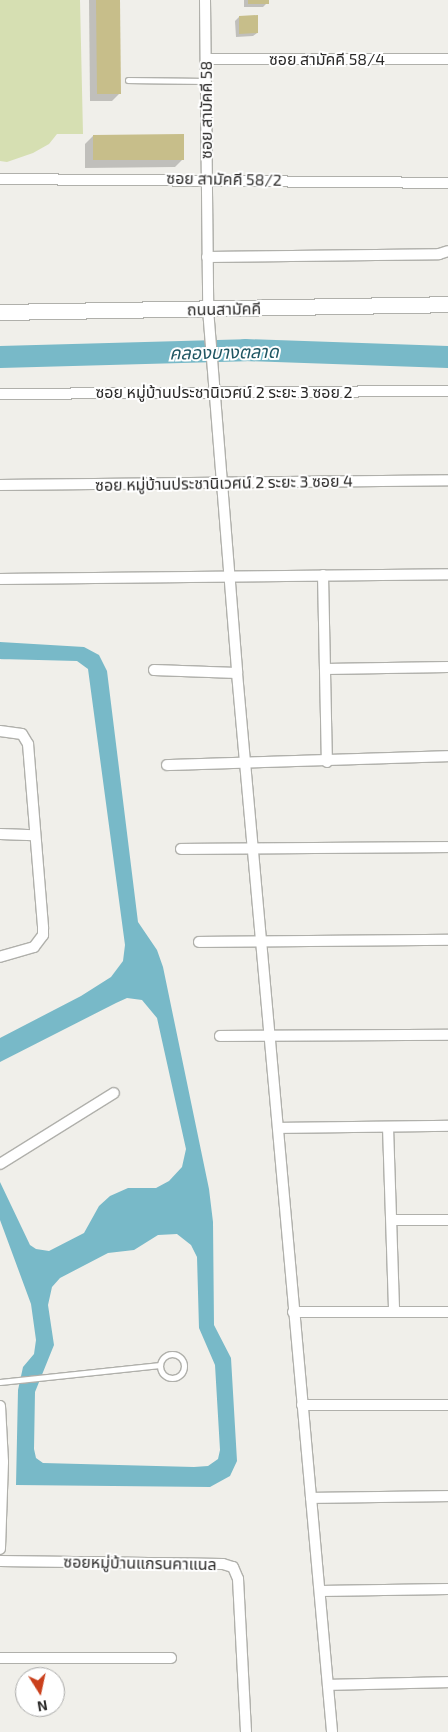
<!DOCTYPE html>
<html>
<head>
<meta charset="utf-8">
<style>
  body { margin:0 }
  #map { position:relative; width:448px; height:1732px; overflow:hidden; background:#f0efea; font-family:"Exo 2","Noto Sans Thai",sans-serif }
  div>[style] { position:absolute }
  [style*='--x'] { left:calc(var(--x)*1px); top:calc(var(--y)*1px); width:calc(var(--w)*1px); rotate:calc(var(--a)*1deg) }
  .green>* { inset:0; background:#d6dfb2 }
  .water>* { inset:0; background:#78b9c8 }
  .shadow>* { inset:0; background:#0003 }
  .river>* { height:22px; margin:-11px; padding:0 11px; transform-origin:11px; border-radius:11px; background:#78b9c8 }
  .building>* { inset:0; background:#c7be8a }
  .roads { filter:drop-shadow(1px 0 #b0b0ab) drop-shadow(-1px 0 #b0b0ab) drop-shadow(0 1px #b0b0ab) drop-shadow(0 -1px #b0b0ab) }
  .lane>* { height:5px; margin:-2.5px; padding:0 2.5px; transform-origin:2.5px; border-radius:2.5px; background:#fff }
  .lane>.ring { margin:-2.5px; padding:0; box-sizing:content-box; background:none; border:5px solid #fff; border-radius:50% }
  .street>* { height:10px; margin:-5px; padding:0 5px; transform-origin:5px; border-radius:5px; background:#fff }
  .secondary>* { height:15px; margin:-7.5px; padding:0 7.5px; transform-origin:7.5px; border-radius:7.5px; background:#fff }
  span { translate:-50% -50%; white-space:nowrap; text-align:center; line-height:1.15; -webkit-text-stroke:4px #fff; paint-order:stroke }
  .street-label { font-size:16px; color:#2b2a29 }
  .water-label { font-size:18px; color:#1f5662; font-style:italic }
  .north { position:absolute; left:15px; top:1667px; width:50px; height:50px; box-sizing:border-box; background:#fff; border:1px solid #aaaaa9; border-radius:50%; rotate:170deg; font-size:14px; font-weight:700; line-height:20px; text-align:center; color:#2b2a29 }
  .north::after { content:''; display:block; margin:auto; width:18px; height:22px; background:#ca401c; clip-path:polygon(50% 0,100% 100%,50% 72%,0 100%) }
</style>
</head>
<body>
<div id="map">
  <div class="green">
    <div style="clip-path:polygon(0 0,80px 0,83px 134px,57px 134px,49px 144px,33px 153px,7px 162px,0 161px)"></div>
  </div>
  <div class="water">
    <div style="clip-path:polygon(evenodd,0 642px,84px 647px,99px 655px,107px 671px,138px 922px,157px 950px,163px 967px,209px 1189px,213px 1222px,214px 1325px,231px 1358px,237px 1461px,230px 1476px,210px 1487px,16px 1485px,18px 1390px,23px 1367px,34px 1354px,36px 1340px,31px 1304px,0 1220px,0 1182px,30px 1245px,36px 1249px,49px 1251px,84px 1233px,99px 1206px,110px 1196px,128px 1188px,156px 1188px,169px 1181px,182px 1167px,186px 1149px,157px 1018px,142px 1000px,127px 998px,116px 1003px,0 1062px,0 1038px,81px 996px,111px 977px,123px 961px,125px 945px,88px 669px,77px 661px,0 659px,0 642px,177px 1234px,191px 1245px,197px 1257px,199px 1328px,215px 1365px,220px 1450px,218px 1459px,208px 1466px,194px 1467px,43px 1463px,36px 1458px,34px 1449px,35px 1392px,54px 1345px,48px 1305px,52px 1287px,60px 1278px,108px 1253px,134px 1250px,158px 1235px,177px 1234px)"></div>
  </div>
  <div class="shadow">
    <div style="clip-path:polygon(89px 0,119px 0,120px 93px,112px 101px,90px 101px)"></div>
    <div style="clip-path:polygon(244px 0,267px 0,267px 3px,263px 7px,244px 7px)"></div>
    <div style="clip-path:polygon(239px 17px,257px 33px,253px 36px,236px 37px,235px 21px)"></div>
    <div style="clip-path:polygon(93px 136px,183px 159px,175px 167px,85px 168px,85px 144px)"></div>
  </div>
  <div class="river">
    <div style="--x:0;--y:357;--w:245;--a:-1.6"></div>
    <div style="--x:245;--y:350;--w:203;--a:2"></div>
  </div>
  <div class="building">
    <div style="clip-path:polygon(96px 0,120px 0,121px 94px,97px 94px)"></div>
    <div style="clip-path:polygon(248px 0,269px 0,269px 4px,248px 4px)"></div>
    <div style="clip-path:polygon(258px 15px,258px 33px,239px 34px,239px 16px)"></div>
    <div style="clip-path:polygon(184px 134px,184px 160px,93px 160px,93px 135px)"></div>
  </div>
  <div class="roads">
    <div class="lane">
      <div style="--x:128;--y:80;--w:77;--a:0.7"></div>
      <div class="ring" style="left:160px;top:1354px;width:19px;height:19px"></div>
      <div style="--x:0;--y:1382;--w:161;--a:-6.1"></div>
    </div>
    <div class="street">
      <div style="--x:205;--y:0;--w:309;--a:89.4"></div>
      <div style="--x:208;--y:309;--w:365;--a:85.4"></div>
      <div style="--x:237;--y:673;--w:1063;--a:84.87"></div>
      <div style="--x:206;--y:59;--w:242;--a:0"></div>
      <div style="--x:0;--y:179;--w:448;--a:0.5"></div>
      <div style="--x:207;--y:257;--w:232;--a:-0.7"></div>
      <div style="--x:439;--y:254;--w:9;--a:-18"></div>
      <div style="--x:0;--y:394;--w:448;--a:-0.4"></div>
      <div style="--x:0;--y:485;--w:448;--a:-0.6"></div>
      <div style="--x:323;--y:575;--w:187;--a:88.8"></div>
      <div style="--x:0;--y:579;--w:448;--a:-0.6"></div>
      <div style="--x:325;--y:669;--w:123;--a:-0.9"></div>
      <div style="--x:154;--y:670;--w:83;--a:2.1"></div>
      <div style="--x:0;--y:731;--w:22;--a:8"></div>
      <div style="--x:22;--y:734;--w:12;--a:59"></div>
      <div style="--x:28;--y:744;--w:185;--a:85.3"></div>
      <div style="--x:43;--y:928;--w:7;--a:90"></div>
      <div style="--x:43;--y:935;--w:15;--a:127"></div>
      <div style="--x:34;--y:947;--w:35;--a:164"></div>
      <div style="--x:167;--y:765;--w:281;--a:-1.8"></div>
      <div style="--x:0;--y:834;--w:34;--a:2"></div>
      <div style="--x:181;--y:849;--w:267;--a:-0.4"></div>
      <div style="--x:199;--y:942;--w:249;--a:-0.5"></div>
      <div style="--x:220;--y:1036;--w:228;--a:-0.3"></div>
      <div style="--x:388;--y:1127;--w:185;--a:88.1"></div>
      <div style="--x:278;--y:1128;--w:170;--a:-0.7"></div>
      <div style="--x:0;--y:1164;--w:134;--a:-31.9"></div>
      <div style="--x:392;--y:1220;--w:56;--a:0"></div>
      <div style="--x:293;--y:1312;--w:155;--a:0"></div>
      <div style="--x:302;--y:1405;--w:146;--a:0"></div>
      <div style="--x:0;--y:1406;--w:56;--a:86.9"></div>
      <div style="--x:3;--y:1462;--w:87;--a:92"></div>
      <div style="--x:311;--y:1498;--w:137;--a:-0.8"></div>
      <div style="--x:0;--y:1561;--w:223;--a:0.8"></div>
      <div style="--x:223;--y:1564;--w:10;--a:17"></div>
      <div style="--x:233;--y:1567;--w:13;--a:67"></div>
      <div style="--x:238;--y:1579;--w:153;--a:87"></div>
      <div style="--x:320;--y:1591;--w:128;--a:-0.9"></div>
      <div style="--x:0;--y:1658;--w:171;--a:0"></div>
      <div style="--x:329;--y:1685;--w:119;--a:-1.4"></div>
    </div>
    <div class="secondary">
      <div style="--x:0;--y:312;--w:448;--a:-1"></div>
    </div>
  </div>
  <div class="street-label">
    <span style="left:327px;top:59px">ซอย สามัคคี 58/4</span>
    <span style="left:206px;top:110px;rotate:-90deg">ซอย สามัคคี 58</span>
    <span style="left:224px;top:179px;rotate:1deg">ซอย สามัคคี 58/2</span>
    <span style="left:224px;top:309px;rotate:-1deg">ถนนสามัคคี</span>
    <span style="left:224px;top:392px">ซอย หมู่บ้านประชานิเวศน์ 2 ระยะ 3 ซอย 2</span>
    <span style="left:224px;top:483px;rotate:-1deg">ซอย หมู่บ้านประชานิเวศน์ 2 ระยะ 3 ซอย 4</span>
    <span style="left:140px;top:1563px;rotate:1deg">ซอยหมู่บ้านแกรนคาแนล</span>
  </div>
  <div class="water-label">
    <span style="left:224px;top:352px;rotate:-1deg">คลองบางตลาด</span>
  </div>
  <div class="north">N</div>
</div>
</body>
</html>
